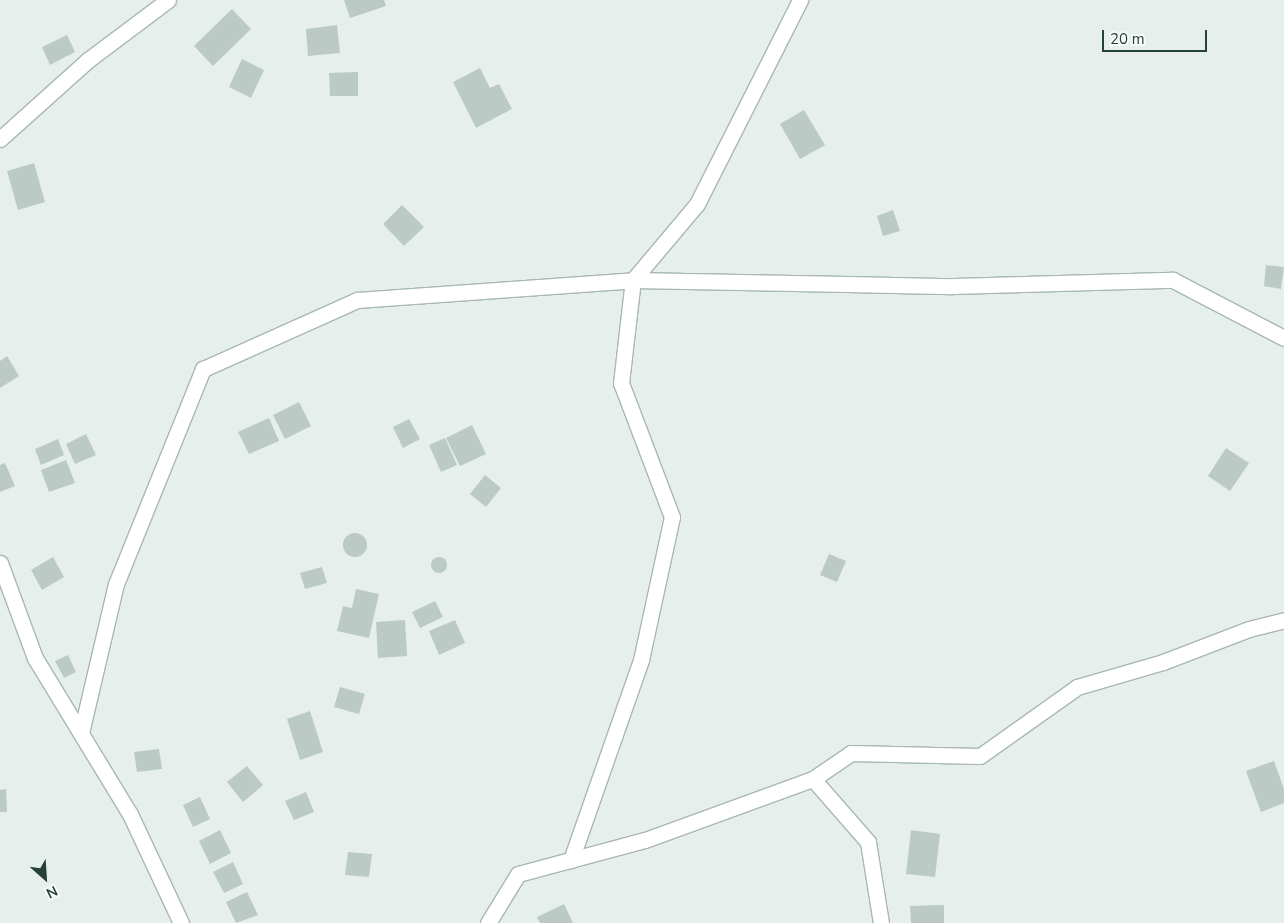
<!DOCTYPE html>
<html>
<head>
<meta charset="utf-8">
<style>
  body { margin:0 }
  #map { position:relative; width:1284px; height:923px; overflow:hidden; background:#e6efeb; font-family:"Nunito Sans",sans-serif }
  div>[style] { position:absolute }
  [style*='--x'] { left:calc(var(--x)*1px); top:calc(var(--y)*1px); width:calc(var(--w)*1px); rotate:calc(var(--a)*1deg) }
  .building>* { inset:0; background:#bbcac4 }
  .round { border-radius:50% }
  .roads { filter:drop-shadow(1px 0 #a8b8b2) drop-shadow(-1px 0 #a8b8b2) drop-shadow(0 1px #a8b8b2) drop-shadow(0 -1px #a8b8b2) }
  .minor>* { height:15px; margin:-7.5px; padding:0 7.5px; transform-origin:7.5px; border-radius:7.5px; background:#fff }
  span { translate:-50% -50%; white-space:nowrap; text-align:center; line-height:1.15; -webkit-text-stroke:4.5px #f7fbf9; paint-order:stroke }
  .north { position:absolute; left:20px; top:853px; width:50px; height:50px; -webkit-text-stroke:4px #f7fbf9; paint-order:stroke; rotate:154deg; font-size:14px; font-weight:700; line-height:20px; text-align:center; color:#24423a }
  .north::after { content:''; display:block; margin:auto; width:18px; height:22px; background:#24423a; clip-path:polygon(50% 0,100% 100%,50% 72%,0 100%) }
  .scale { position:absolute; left:1102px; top:30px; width:105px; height:22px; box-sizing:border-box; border:2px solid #24423a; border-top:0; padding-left:6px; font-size:15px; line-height:18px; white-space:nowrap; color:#24423a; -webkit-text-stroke:4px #f7fbf9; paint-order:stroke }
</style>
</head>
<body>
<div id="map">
  <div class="building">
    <div style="clip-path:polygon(344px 0,384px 0,386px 6px,350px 18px)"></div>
    <div style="clip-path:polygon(232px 9px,251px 29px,213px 66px,194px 46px)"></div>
    <div style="clip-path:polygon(337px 25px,340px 53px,308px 56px,306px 29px)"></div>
    <div style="clip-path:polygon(67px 35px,75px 52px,50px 65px,42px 47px)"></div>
    <div style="clip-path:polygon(242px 59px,264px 70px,251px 98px,229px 87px)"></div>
    <div style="clip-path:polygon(480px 68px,490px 88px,499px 84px,512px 109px,476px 128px,453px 82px)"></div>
    <div style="clip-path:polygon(358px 72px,358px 96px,330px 96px,329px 73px)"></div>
    <div style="clip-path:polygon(804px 110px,825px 145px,800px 159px,780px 124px)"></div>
    <div style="clip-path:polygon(34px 163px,45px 202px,18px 210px,7px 171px)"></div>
    <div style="clip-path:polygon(402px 205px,424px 227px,404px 246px,383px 224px)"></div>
    <div style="clip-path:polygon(893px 210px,900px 231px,883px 236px,877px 216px)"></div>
    <div style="clip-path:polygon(1266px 265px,1284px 267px,1281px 289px,1264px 286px)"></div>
    <div style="clip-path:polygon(7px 356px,19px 376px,0 388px,0 361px)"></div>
    <div style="clip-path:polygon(299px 402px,311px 426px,285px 439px,273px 415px)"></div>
    <div style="clip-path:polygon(269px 418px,279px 441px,249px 454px,238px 432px)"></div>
    <div style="clip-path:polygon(409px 419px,420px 439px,403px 448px,393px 427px)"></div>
    <div style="clip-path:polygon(472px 425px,486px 454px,460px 466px,446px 438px)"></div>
    <div style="clip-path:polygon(86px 434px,96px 455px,75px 464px,66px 444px)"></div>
    <div style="clip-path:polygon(445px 438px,457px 465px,441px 472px,429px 445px)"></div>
    <div style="clip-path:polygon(58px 439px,64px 455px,41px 465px,35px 449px)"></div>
    <div style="clip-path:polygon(1226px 448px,1249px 463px,1230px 491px,1208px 476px)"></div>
    <div style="clip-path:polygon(66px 460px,75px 483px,49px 492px,41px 470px)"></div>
    <div style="clip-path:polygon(5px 463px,15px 486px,0 492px,0 465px)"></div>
    <div style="clip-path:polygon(485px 475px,501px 488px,486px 507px,470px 494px)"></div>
    <div class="round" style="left:343px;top:533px;width:24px;height:24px"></div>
    <div style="clip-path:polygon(829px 554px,846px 561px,837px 582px,820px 575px)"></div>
    <div class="round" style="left:431px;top:557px;width:16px;height:16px"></div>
    <div style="clip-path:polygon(53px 557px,64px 577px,42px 590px,31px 570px)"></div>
    <div style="clip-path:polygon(322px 567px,327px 583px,305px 589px,300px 573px)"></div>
    <div style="clip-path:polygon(356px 589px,379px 594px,369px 638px,337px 631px,343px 606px,352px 608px)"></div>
    <div style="clip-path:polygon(435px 601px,443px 617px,420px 628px,412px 612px)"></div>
    <div style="clip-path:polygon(405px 620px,407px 656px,378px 658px,376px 622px)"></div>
    <div style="clip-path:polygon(455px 620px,465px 643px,439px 655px,429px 631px)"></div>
    <div style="clip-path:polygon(68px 655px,76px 672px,64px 678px,55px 661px)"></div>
    <div style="clip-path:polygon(340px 687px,365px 694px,359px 714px,334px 707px)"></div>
    <div style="clip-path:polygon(310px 711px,323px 752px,300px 760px,287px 719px)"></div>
    <div style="clip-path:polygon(159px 749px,162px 769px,137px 772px,134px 752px)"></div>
    <div style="clip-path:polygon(1274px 761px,1284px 789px,1284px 803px,1261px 812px,1246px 771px)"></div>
    <div style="clip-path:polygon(247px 766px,263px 785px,243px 802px,227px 782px)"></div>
    <div style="clip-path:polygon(6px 789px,7px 812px,0 812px,0 790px)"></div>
    <div style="clip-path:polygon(306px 792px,314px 812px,294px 820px,285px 801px)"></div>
    <div style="clip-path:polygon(200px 797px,210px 819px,193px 827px,183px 805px)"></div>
    <div style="clip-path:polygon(220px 830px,231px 853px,210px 864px,199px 841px)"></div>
    <div style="clip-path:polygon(911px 830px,940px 834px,935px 877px,906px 874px)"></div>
    <div style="clip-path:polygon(348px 852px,372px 854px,369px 877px,345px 875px)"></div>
    <div style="clip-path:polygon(233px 862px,243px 884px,224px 893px,213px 872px)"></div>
    <div style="clip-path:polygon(247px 892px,258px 915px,236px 923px,226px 902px)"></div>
    <div style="clip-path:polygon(564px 904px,573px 923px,540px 923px,537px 917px)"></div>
    <div style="clip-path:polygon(944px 905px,944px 923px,911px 923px,910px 906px)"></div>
  </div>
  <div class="roads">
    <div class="minor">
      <div style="--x:0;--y:139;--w:118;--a:-41.9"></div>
      <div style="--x:88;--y:60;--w:100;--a:-36.9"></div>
      <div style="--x:0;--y:563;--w:101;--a:69.8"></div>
      <div style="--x:35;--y:658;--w:183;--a:58.7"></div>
      <div style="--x:130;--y:814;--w:120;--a:64.9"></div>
      <div style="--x:81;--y:733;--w:153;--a:-76.8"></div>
      <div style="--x:116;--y:584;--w:232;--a:-68"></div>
      <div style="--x:203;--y:369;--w:169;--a:-24.1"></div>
      <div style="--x:357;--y:300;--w:277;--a:-4.1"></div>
      <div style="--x:633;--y:280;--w:320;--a:1.1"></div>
      <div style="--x:953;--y:286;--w:220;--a:-1.6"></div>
      <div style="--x:1173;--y:280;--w:125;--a:27.6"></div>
      <div style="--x:813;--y:779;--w:84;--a:48.9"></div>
      <div style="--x:868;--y:842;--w:82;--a:80.9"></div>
      <div style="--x:571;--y:860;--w:212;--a:-70.7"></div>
      <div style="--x:641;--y:660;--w:146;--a:-77.8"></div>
      <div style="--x:672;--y:517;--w:143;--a:-110.8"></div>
      <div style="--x:621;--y:383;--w:104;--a:-83.4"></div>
      <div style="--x:633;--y:280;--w:99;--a:-49.9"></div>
      <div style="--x:697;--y:204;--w:229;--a:-63.2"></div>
      <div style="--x:488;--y:923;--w:57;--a:-58.5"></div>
      <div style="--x:518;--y:874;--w:131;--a:-15"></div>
      <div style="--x:645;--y:840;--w:179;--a:-20"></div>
      <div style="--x:813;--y:779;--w:46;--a:-34.4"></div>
      <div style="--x:851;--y:753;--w:129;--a:1.3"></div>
      <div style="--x:980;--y:756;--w:119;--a:-35.4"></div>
      <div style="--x:1077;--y:687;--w:90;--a:-16.2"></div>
      <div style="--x:1163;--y:662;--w:92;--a:-21"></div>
      <div style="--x:1249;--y:629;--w:36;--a:-14"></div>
    </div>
  </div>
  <div class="north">N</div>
  <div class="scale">20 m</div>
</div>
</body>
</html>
